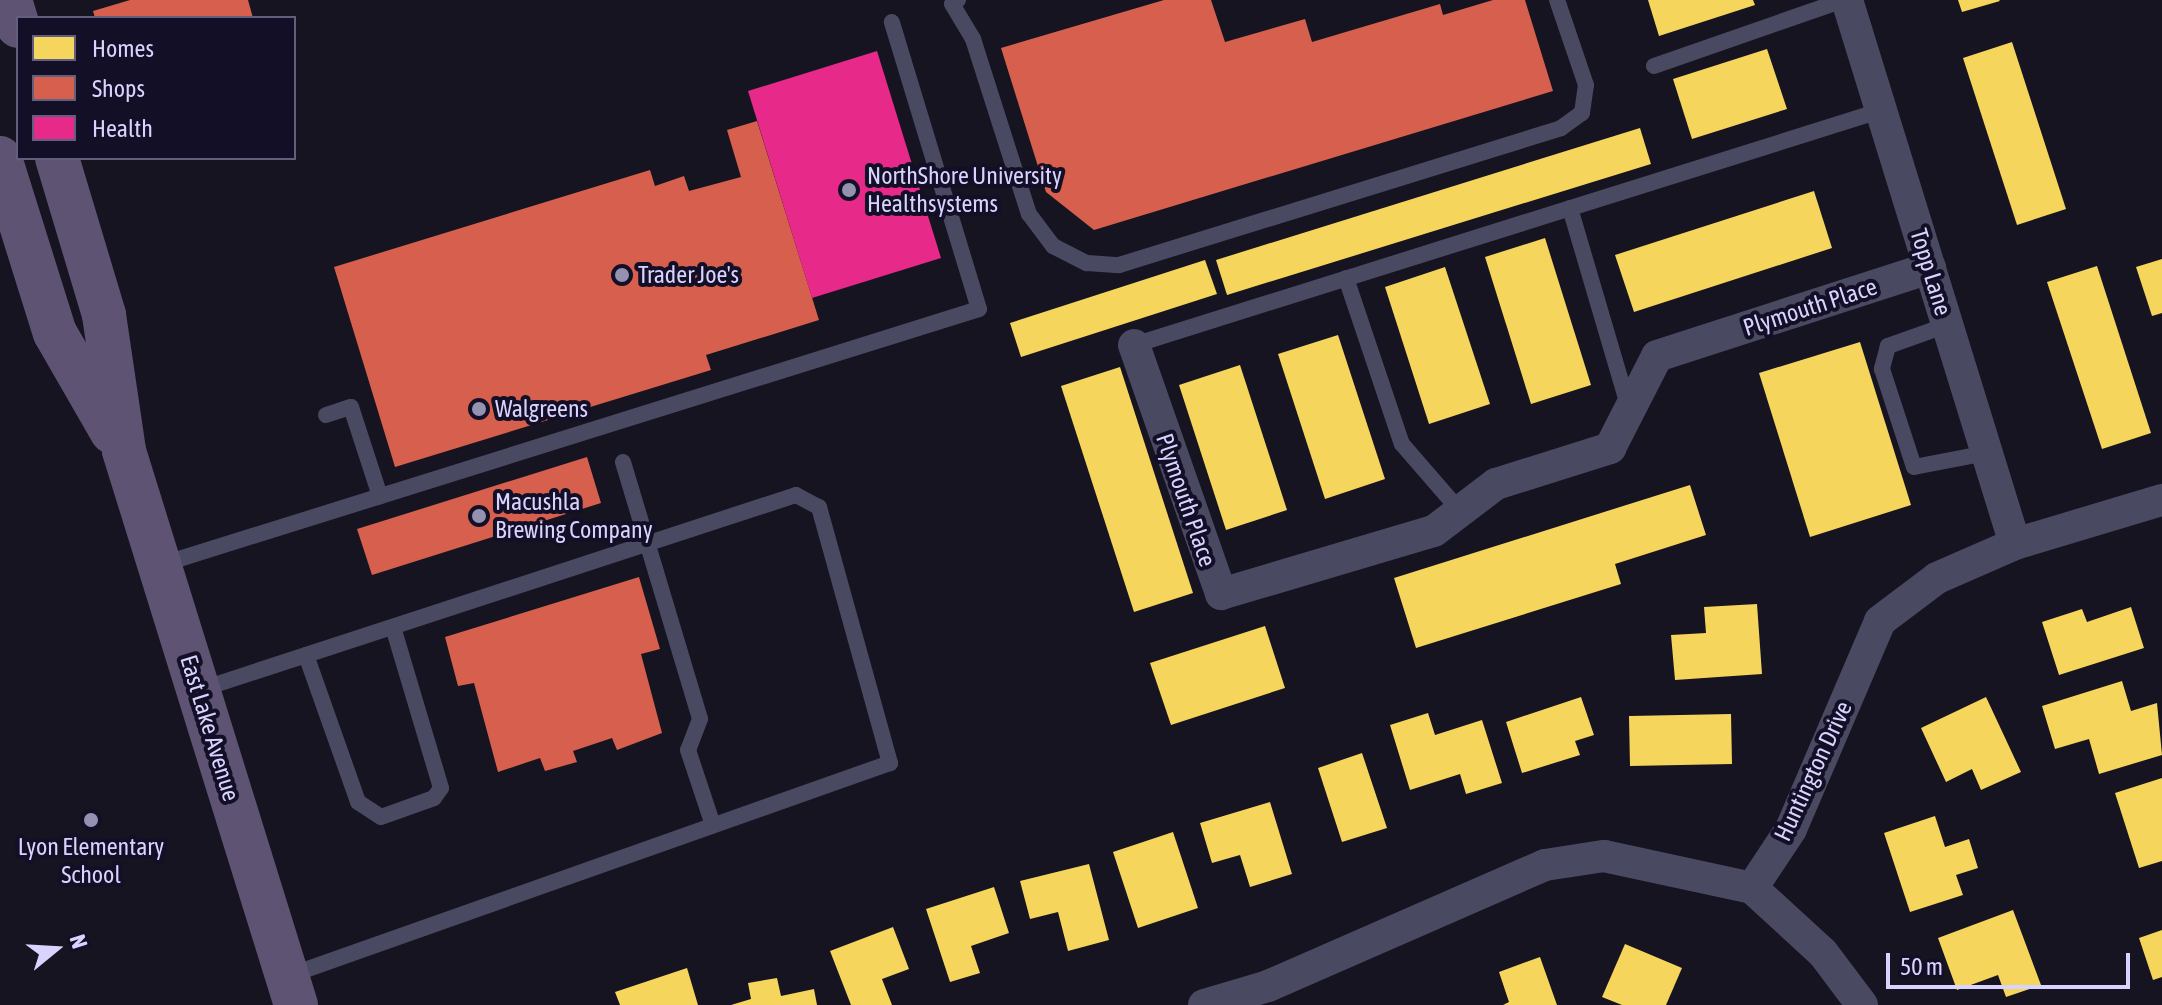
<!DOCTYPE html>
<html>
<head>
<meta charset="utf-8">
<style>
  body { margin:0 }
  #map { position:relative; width:2162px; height:1005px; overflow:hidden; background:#161421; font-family:"Asap Condensed",sans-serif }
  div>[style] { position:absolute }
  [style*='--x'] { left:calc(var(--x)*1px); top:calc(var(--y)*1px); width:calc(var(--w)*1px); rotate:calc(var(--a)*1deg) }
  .homes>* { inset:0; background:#f6d55c }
  .shops>* { inset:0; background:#d6604d }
  .health>* { inset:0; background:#e7298a }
  .lane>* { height:16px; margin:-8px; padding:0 8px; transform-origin:8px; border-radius:8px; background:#4a4962 }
  .street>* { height:32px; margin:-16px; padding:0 16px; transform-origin:16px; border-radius:16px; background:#4a4962 }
  .primary>* { height:44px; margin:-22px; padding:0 22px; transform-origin:22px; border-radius:22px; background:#5e5373 }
  .dots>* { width:22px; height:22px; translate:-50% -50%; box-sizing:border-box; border:4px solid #130f26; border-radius:50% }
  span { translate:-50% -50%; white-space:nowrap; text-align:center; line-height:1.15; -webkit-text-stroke:8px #130f26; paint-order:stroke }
  .poi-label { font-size:24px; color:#d9d4ff }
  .left { translate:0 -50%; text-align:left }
  .street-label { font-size:24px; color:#d9d4ff }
  .legend { position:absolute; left:16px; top:16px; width:280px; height:144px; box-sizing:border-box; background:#130f26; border:2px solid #625e7d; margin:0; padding:10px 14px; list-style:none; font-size:24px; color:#d9d4ff }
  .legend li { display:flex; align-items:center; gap:16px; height:40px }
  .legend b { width:40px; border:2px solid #625e7d }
  .north { position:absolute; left:16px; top:909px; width:80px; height:80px; -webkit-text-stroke:6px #130f26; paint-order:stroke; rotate:72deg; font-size:22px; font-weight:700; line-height:32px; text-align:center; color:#d9d4ff }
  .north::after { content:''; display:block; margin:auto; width:28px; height:36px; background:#d9d4ff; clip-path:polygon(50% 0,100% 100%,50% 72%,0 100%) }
  .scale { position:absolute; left:1886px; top:953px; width:244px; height:36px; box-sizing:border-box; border:4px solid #d9d4ff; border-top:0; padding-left:10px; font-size:24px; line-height:28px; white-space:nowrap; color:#d9d4ff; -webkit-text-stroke:6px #130f26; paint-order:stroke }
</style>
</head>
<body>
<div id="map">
  <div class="homes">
    <div style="clip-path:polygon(1648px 0,1753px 0,1755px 5px,1659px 36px)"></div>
    <div style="clip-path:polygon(1958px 0,1999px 0,2000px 1px,1962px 12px)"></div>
    <div style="clip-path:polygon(2012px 42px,2066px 209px,2017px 225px,1963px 58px)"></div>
    <div style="clip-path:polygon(1767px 49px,1787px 109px,1692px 139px,1673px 79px)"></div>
    <div style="clip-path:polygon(1640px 128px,1651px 164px,1227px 295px,1216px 260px)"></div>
    <div style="clip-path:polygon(1814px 191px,1832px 248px,1634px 312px,1615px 255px)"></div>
    <div style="clip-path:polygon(1545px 238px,1591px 385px,1531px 404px,1485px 257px)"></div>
    <div style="clip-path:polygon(2162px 259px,2162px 313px,2152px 316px,2136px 267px)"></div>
    <div style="clip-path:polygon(1205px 260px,1217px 294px,1021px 357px,1010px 323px)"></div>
    <div style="clip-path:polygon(2097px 266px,2151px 433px,2102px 449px,2047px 282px)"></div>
    <div style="clip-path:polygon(1445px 267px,1490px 404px,1429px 424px,1385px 287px)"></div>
    <div style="clip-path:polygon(1338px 335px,1385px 479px,1325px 499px,1278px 354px)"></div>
    <div style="clip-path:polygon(1860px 342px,1911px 505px,1810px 537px,1759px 373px)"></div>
    <div style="clip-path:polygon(1240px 365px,1287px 510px,1226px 530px,1179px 385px)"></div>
    <div style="clip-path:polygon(1120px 367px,1193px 593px,1134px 612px,1061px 386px)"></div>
    <div style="clip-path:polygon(1690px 485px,1706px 535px,1615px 564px,1621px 584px,1416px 648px,1394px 578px)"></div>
    <div style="clip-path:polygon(1757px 604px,1762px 674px,1675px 680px,1671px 635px,1706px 633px,1704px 607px)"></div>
    <div style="clip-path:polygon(2131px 607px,2144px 648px,2059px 675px,2042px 622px,2082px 609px,2087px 622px)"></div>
    <div style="clip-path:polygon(1265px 626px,1285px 688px,1171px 725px,1150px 663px)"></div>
    <div style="clip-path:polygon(2122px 681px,2131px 711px,2157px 703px,2162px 755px,2099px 774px,2089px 739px,2055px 749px,2042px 706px)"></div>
    <div style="clip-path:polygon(1581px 697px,1594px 735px,1575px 741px,1580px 755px,1522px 773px,1506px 722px)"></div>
    <div style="clip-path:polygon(1986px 697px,2021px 772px,1981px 790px,1972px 769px,1946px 782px,1921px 728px)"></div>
    <div style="clip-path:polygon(1428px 713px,1435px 735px,1482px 720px,1502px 783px,1466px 794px,1460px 774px,1410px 790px,1390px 725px)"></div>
    <div style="clip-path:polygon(1731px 714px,1732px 764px,1630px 766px,1629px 716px)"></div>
    <div style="clip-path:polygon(1362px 753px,1387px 828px,1342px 842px,1318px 768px)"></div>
    <div style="clip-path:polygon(2162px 778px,2162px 861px,2139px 868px,2115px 793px)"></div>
    <div style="clip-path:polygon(1270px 802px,1292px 874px,1250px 887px,1240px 855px,1212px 863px,1200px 823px)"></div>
    <div style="clip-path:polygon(1935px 816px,1945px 847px,1969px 839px,1978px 868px,1956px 875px,1963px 895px,1910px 912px,1884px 833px)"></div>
    <div style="clip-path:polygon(1173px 832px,1198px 908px,1138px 928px,1113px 852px)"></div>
    <div style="clip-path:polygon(1089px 864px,1109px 940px,1068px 951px,1058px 912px,1030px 919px,1020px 881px)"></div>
    <div style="clip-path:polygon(994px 887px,1009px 933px,971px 946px,980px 973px,950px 982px,926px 909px)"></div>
    <div style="clip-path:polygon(2013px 910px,2041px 985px,2006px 997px,1998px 975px,1957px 990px,1938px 938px)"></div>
    <div style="clip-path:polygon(893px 927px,909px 969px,882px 979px,892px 1005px,851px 1005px,830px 951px)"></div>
    <div style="clip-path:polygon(2162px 930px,2162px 977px,2153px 980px,2139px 938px)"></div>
    <div style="clip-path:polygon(1625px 944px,1682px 968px,1666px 1005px,1622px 1005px,1602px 997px)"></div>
    <div style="clip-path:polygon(1540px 957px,1557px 1005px,1503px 1005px,1509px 1002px,1499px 972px)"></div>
    <div style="clip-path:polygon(687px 968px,698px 1005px,620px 1005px,615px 992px)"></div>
    <div style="clip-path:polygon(777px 978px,781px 996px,814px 989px,817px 1005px,731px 1005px,751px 999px,748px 983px)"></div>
  </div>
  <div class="shops">
    <div style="clip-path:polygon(130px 0,248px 0,253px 18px,95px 18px,93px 11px)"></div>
    <div style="clip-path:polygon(1164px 0,1211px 0,1225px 42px,1305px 19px,1312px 42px,1440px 4px,1443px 15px,1493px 0,1525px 0,1553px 91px,1094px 230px,1046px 192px,1001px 48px)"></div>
    <div style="clip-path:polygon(757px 121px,819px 320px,706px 355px,711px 370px,395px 467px,334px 267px,650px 170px,655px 186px,684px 176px,689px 191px,741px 177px,727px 130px)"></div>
    <div style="clip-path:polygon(587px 457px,601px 503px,372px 575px,357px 529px)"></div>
    <div style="clip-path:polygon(639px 577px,660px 649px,641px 654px,662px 733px,617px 750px,612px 738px,573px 751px,577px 762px,545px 771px,540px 758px,498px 772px,474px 683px,458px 686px,445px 637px)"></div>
  </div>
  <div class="health">
    <div style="clip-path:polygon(877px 51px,941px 258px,812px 298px,748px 91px)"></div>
  </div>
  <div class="lane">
    <div style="--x:958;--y:0;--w:7;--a:146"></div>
    <div style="--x:952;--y:4;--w:41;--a:59"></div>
    <div style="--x:973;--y:39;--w:184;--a:72.3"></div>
    <div style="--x:1029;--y:214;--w:40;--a:53"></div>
    <div style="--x:1053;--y:246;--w:38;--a:27"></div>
    <div style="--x:1087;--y:263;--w:32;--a:4"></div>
    <div style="--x:1119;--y:265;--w:463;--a:-17.2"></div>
    <div style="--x:1561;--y:128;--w:26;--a:-36"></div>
    <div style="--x:1582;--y:113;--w:28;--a:-82"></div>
    <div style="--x:1586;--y:85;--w:90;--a:-108.8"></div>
    <div style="--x:1654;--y:66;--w:201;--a:-19.2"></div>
    <div style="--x:1570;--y:208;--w:209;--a:73.6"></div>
    <div style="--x:1346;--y:278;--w:175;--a:71.4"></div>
    <div style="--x:1402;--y:444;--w:89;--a:49.1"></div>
    <div style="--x:1947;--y:325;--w:63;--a:160.4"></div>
    <div style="--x:1888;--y:346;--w:24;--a:105"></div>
    <div style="--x:1882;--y:369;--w:103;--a:71.9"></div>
    <div style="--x:1914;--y:467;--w:74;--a:-10.9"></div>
    <div style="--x:1134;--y:345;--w:785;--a:-17.42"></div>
    <div style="--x:326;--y:415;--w:26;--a:-18"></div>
    <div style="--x:351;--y:407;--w:94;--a:72"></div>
    <div style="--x:623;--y:462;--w:268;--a:73.3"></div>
    <div style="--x:700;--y:719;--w:33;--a:111"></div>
    <div style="--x:688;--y:750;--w:79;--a:71.6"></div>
    <div style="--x:160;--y:565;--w:858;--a:-17.36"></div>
    <div style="--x:979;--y:309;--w:300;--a:-106.9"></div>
    <div style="--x:306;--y:655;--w:156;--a:70.5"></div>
    <div style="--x:358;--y:802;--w:27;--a:33"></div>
    <div style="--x:381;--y:817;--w:56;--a:-19.7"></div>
    <div style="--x:434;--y:798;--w:12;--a:-55"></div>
    <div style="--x:441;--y:788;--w:168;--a:-106.6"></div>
    <div style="--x:199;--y:690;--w:628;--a:-18.09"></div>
    <div style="--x:796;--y:495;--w:26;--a:28"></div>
    <div style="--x:819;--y:507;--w:266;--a:74.5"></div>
    <div style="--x:890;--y:763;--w:639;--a:160.52"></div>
  </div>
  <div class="street">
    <div style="--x:1847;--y:0;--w:569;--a:72.84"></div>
    <div style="--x:1134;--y:345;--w:264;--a:70.7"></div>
    <div style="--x:1221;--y:594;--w:222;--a:-16.5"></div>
    <div style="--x:1434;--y:531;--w:78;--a:-37.2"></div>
    <div style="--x:1496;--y:484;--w:120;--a:-17.5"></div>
    <div style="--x:1610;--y:448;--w:103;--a:-62.9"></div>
    <div style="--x:1657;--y:356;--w:287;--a:-17.9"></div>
    <div style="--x:1752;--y:888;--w:96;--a:42.5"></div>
    <div style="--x:1823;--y:953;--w:65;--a:53.1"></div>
    <div style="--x:1204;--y:1005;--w:67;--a:-16.5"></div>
    <div style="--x:1268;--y:986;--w:302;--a:-23.6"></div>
    <div style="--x:1545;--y:865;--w:60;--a:-8.7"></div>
    <div style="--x:1604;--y:856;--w:151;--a:12.2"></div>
    <div style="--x:1752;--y:888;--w:71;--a:-56.5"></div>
    <div style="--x:1791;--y:829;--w:226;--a:-66.8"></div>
    <div style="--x:1880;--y:621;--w:71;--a:-37"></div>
    <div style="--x:1937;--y:578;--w:85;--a:-23.6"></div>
    <div style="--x:2015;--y:544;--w:153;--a:-16.7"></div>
  </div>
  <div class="primary">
    <div style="--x:10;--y:0;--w:27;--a:73"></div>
    <div style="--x:0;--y:158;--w:183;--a:72.6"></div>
    <div style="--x:55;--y:333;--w:114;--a:60.1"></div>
    <div style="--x:57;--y:158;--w:164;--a:73.3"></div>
    <div style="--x:104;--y:315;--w:137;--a:81.6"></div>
    <div style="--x:124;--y:451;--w:580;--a:72.75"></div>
  </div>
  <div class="dots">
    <div style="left:849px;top:190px;background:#9591b1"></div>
    <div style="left:622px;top:275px;background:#9591b1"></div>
    <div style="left:479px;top:409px;background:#9591b1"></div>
    <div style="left:479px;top:516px;background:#9591b1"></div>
    <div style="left:91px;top:820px;background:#9591b1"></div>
  </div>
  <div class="poi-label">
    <span class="left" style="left:867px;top:190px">NorthShore University<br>Healthsystems</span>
    <span class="left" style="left:638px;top:275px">Trader Joe's</span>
    <span class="left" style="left:495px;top:409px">Walgreens</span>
    <span class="left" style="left:495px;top:516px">Macushla<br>Brewing Company</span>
    <span style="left:91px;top:861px">Lyon Elementary<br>School</span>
  </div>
  <div class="street-label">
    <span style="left:1931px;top:272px;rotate:73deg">Topp Lane</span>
    <span style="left:1810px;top:307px;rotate:-18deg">Plymouth Place</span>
    <span style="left:1186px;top:500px;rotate:71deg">Plymouth Place</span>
    <span style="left:210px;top:728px;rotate:73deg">East Lake Avenue</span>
    <span style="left:1813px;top:771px;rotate:-65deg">Huntington Drive</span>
  </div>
  <ul class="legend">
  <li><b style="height:22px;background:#f6d55c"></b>Homes</li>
  <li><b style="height:22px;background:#d6604d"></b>Shops</li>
  <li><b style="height:22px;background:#e7298a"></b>Health</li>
  </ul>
  <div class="north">N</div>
  <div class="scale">50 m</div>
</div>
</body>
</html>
